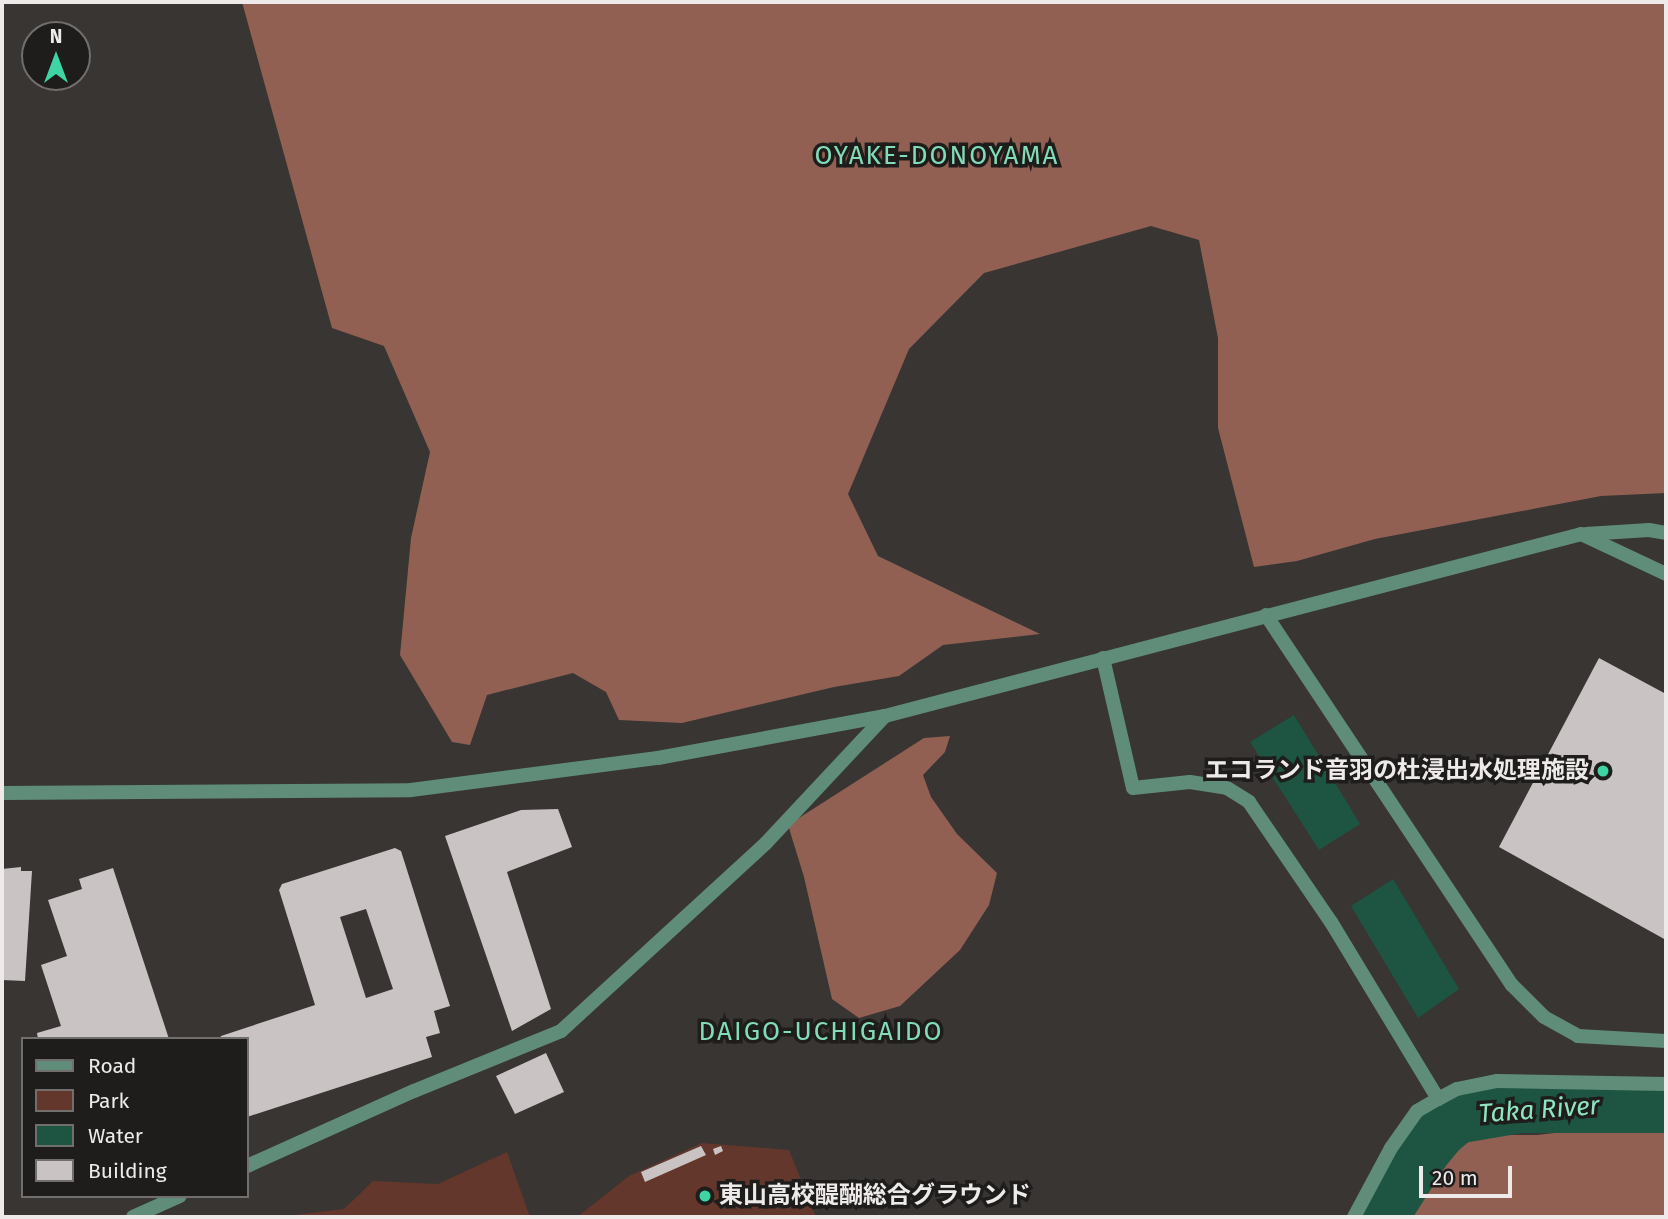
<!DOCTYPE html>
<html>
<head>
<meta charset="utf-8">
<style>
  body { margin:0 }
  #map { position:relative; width:1668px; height:1219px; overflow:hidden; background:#383533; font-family:"Fira Sans","Noto Sans JP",sans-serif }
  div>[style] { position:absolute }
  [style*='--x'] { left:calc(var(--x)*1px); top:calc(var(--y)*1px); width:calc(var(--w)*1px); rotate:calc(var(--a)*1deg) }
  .green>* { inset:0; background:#63372c }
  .forest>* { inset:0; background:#916053 }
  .water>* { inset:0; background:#1e5542 }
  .river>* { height:56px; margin:-28px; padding:0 28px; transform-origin:28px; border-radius:28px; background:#1e5542 }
  .building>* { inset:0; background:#c9c4c3 }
  .lane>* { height:14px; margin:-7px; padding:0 7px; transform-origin:7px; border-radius:7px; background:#608d7a }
  .street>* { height:14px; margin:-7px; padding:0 7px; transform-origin:7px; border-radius:7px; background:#608d7a }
  .dots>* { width:19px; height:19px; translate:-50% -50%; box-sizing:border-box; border:4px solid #1e1d1c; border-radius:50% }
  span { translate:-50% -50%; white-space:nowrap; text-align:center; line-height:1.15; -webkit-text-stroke:7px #1e1d1c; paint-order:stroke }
  .poi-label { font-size:24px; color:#edeae9; font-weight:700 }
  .right { translate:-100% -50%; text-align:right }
  .left { translate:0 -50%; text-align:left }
  .neighbourhood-label { font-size:26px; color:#83dbb8; letter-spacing:2px }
  .water-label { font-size:26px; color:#8fe5c2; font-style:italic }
  .frame { position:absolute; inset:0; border:4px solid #edeae9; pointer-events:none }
  .legend { position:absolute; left:21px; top:1037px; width:228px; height:161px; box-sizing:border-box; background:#1e1d1c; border:2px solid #716f6e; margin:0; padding:9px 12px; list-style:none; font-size:21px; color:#edeae9 }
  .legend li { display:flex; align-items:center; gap:14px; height:35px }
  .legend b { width:35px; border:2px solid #716f6e }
  .north { position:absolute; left:21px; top:21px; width:70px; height:70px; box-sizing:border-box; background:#1e1d1c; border:2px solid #716f6e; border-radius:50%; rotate:0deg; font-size:19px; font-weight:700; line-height:28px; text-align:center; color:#edeae9 }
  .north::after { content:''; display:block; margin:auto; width:24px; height:32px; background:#3ed4a3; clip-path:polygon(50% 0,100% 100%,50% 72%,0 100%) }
  .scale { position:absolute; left:1419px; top:1166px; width:93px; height:32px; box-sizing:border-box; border:4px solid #edeae9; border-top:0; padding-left:9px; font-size:21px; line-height:24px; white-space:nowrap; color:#edeae9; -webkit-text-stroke:5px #1e1d1c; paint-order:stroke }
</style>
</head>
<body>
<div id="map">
  <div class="green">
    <div style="clip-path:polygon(702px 1143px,789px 1150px,816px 1217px,577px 1217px,629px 1176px)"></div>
    <div style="clip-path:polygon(507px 1152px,530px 1217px,277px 1217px,344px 1209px,373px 1181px,438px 1184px)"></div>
  </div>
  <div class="forest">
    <div style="clip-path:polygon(242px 2px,1666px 2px,1666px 493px,1601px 496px,1375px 539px,1297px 561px,1254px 567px,1218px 428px,1218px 338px,1199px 240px,1151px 226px,984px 273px,909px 349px,848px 494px,878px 556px,1040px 634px,943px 645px,899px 676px,834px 687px,682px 723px,619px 720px,606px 692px,573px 673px,487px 695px,470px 745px,452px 742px,400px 655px,411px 538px,430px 452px,384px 346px,332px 328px)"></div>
    <div style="clip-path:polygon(950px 736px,945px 752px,923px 775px,931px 797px,957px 834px,997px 873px,989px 905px,960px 950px,900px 1006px,859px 1018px,832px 999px,804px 877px,788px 825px,924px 738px)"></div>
    <div style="clip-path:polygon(1666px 1095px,1666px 1217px,1405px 1217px,1464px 1135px,1537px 1135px,1598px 1128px,1615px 1101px)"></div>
  </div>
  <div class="water">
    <div style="clip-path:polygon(1294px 715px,1360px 824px,1319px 850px,1250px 742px)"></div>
    <div style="clip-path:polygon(1393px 879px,1459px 989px,1418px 1018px,1351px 906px)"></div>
  </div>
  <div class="river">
    <div style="--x:1380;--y:1217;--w:78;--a:-57.5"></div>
    <div style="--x:1422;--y:1151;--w:26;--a:-51"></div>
    <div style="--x:1438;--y:1131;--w:23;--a:-40"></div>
    <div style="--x:1456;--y:1116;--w:66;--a:-9.6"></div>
    <div style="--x:1521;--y:1105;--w:145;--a:0"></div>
  </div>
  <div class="building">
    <div style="clip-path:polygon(1599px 658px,1666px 694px,1666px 940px,1499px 847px)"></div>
    <div style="clip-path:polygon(558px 809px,572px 847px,507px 872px,551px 1009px,512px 1031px,445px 836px,521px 810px)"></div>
    <div style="clip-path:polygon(evenodd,395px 848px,401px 851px,450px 1006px,434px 1011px,440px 1033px,426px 1037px,432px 1057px,247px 1117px,247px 1039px,220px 1039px,221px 1036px,315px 1005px,279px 890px,282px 884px,395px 848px,366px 909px,393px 989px,366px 998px,340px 917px,366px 909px)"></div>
    <div style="clip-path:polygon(21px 867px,21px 871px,32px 871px,25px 981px,2px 980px,2px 869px)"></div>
    <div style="clip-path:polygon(113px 868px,169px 1039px,38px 1039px,37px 1033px,61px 1026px,41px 965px,67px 956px,48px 900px,82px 889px,79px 879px)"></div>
    <div style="clip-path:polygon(546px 1053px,564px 1092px,515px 1114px,496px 1076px)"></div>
    <div style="clip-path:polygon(701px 1146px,706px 1155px,645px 1182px,641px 1172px)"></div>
    <div style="clip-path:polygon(721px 1146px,723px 1151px,715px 1155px,713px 1149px)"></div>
  </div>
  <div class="lane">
    <div style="--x:1581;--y:534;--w:94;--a:25.2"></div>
    <div style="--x:1586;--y:534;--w:63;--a:-3.6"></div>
    <div style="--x:1649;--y:530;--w:17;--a:10"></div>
    <div style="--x:1266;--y:615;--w:444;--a:56.4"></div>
    <div style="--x:1512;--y:985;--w:45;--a:45"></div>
    <div style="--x:1544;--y:1017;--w:39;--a:29"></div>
    <div style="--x:1578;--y:1036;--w:88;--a:3.3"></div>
    <div style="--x:1103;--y:658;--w:133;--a:77"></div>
    <div style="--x:1133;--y:788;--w:57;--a:-6"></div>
    <div style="--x:1190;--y:782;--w:37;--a:9"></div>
    <div style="--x:1227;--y:788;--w:26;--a:32"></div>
    <div style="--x:1249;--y:802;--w:145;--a:55.7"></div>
    <div style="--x:1331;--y:922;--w:207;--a:58.8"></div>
    <div style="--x:1438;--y:1099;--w:21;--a:-28"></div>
    <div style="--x:1457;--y:1089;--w:41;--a:-11.3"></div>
    <div style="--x:1497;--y:1081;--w:169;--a:1"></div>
    <div style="--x:1391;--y:1148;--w:45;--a:-54.9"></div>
    <div style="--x:1417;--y:1111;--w:24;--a:-30"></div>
  </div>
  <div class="street">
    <div style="--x:2;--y:793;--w:409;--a:-0.4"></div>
    <div style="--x:411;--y:790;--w:249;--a:-7.4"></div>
    <div style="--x:658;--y:758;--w:231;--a:-10.5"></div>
    <div style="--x:885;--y:716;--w:719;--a:-14.65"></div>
    <div style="--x:247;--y:1166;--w:183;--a:-24.2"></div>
    <div style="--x:414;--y:1091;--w:159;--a:-22.2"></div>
    <div style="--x:561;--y:1031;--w:278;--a:-42.5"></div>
    <div style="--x:766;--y:843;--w:174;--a:-46.9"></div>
    <div style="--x:133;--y:1217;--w:51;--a:-24.1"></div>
    <div style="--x:1354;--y:1217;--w:78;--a:-61.8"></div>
  </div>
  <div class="dots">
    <div style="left:1603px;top:771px;background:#3ed4a3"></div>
    <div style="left:705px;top:1196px;background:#3ed4a3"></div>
  </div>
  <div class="poi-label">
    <span class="right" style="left:1589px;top:771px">エコランド音羽の杜浸出水処理施設</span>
    <span class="left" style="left:719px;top:1196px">東山高校醍醐総合グラウンド</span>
  </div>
  <div class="neighbourhood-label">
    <span style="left:937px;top:156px">OYAKE-DONOYAMA</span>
    <span style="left:821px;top:1032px">DAIGO-UCHIGAIDO</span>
  </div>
  <div class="water-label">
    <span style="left:1539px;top:1110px;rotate:-4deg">Taka River</span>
  </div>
  <div class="frame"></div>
  <ul class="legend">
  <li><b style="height:9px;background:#608d7a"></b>Road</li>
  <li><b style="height:19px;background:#63372c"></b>Park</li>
  <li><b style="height:19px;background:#1e5542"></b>Water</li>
  <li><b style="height:19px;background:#c9c4c3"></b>Building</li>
  </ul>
  <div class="north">N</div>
  <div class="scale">20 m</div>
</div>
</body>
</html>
